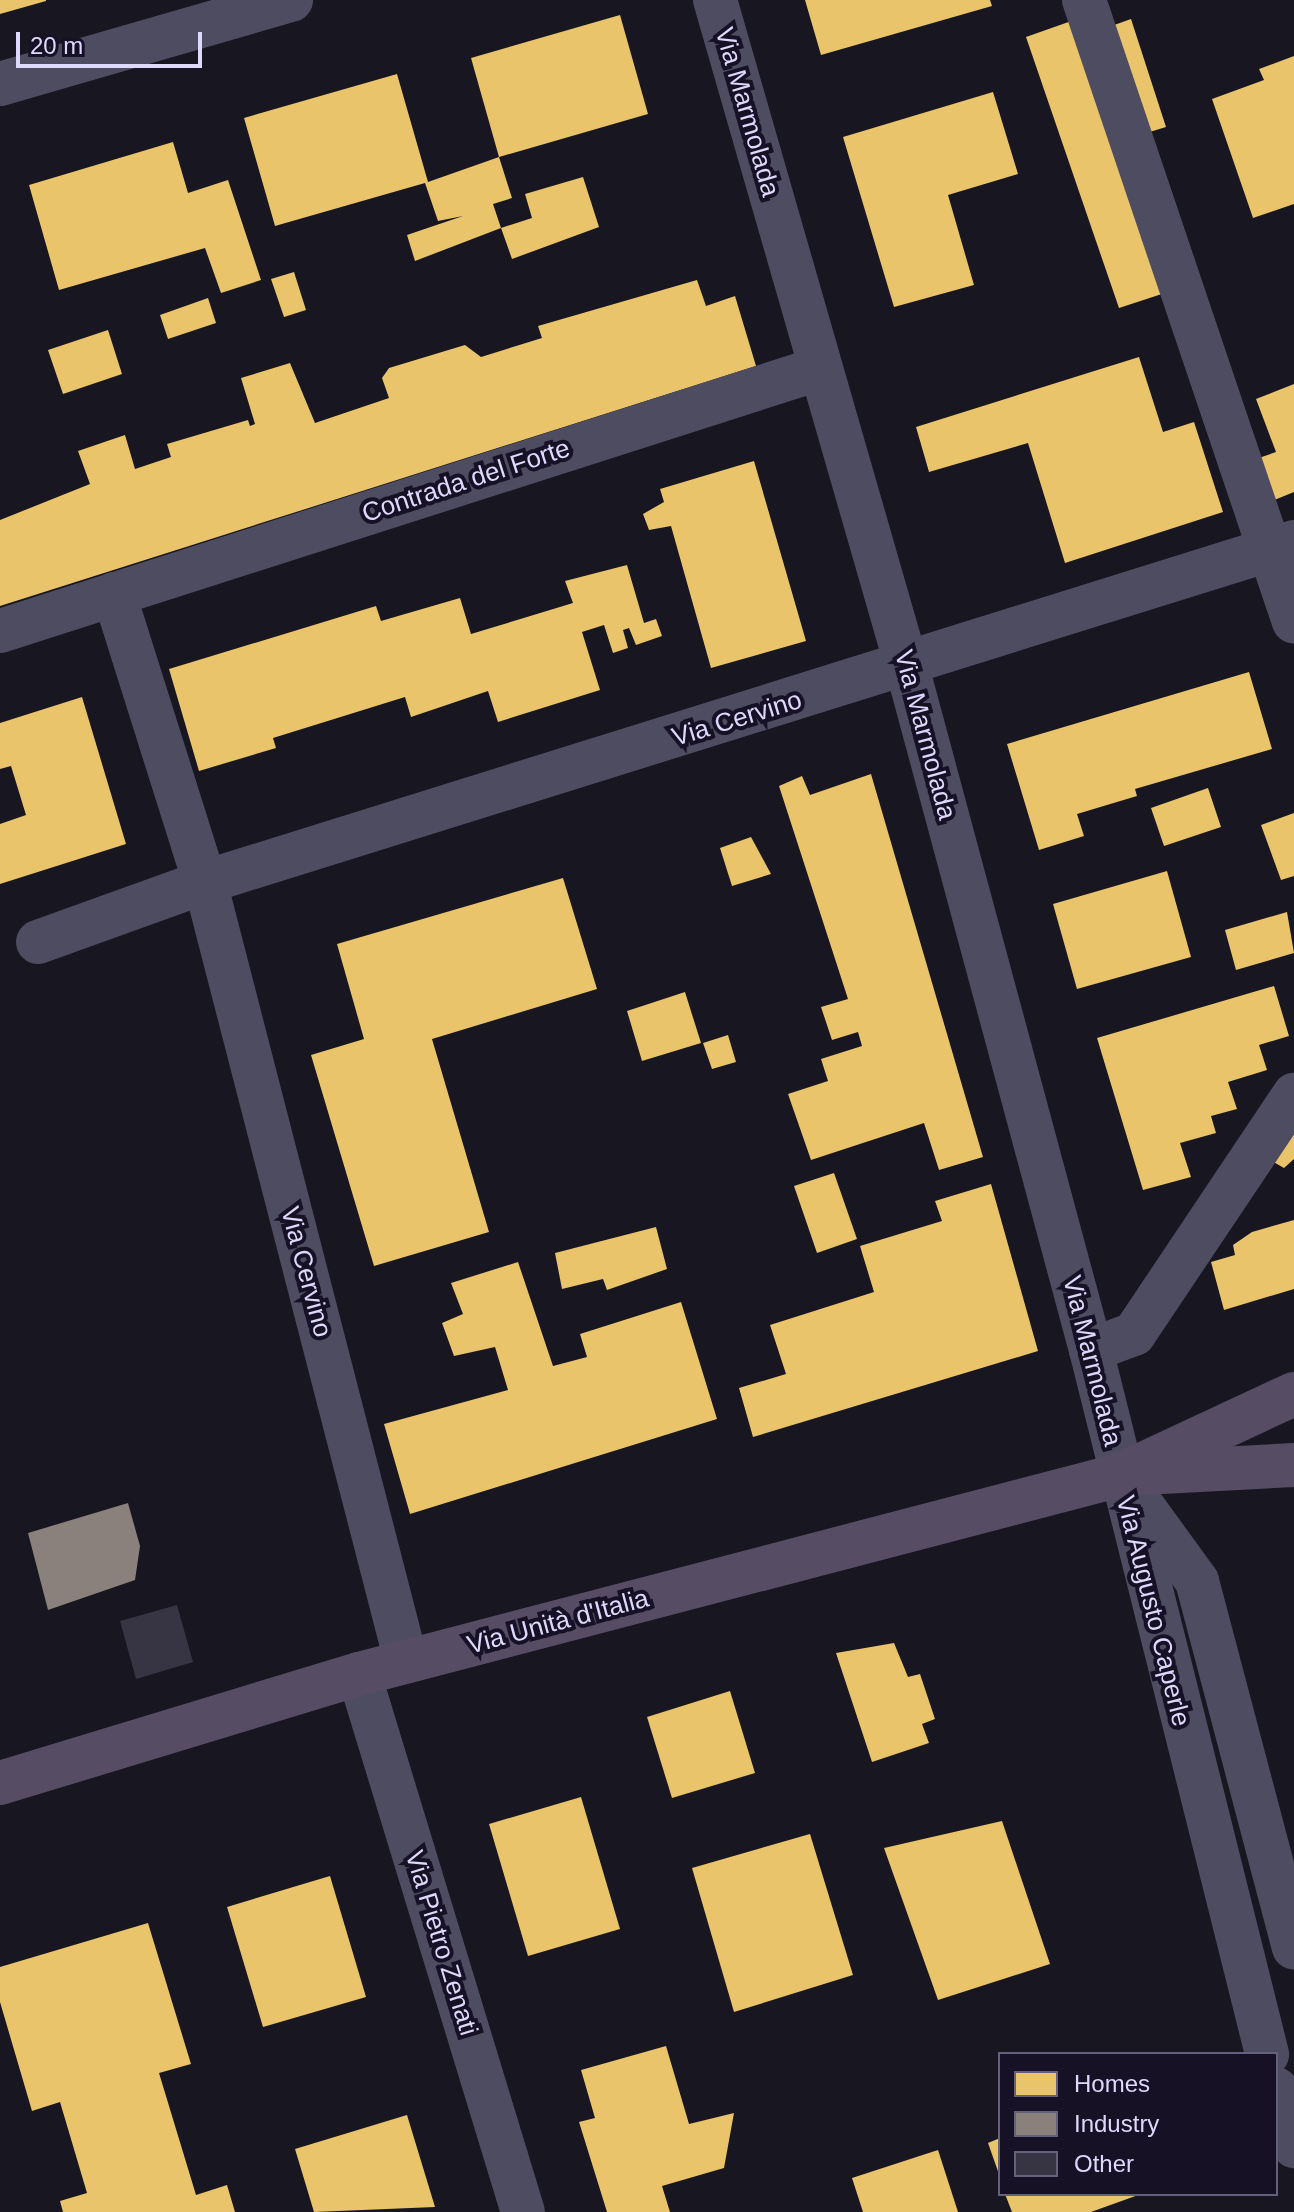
<!DOCTYPE html>
<html>
<head>
<meta charset="utf-8">
<style>
  body { margin:0 }
  #map { position:relative; width:1294px; height:2212px; overflow:hidden; background:#181620; font-family:Helvetica,sans-serif }
  div>[style] { position:absolute }
  [style*='--x'] { left:calc(var(--x)*1px); top:calc(var(--y)*1px); width:calc(var(--w)*1px); rotate:calc(var(--a)*1deg) }
  .homes>* { inset:0; background:#e9c46a }
  .industry>* { inset:0; background:#8a817c }
  .building>* { inset:0; background:#373443 }
  .minor>* { height:44px; margin:-22px; padding:0 22px; transform-origin:22px; border-radius:22px; background:#4e4c60 }
  .major>* { height:44px; margin:-22px; padding:0 22px; transform-origin:22px; border-radius:22px; background:#564d64 }
  span { translate:-50% -50%; white-space:nowrap; text-align:center; line-height:1.15; -webkit-text-stroke:8px #161125; paint-order:stroke }
  .street-label { font-size:26px; color:#ded9fc }
  .legend { position:absolute; left:998px; top:2052px; width:280px; height:144px; box-sizing:border-box; background:#161125; border:2px solid #66617b; margin:0; padding:10px 14px; list-style:none; font-size:24px; color:#ded9fc }
  .legend li { display:flex; align-items:center; gap:16px; height:40px }
  .legend b { width:40px; border:2px solid #66617b }
  .scale { position:absolute; left:16px; top:32px; width:186px; height:36px; box-sizing:border-box; border:4px solid #ded9fc; border-top:0; padding-left:10px; font-size:24px; line-height:28px; white-space:nowrap; color:#ded9fc; -webkit-text-stroke:6px #161125; paint-order:stroke }
</style>
</head>
<body>
<div id="map">
  <div class="homes">
    <div style="clip-path:polygon(0 0,46px 0,46px 1px,0 14px)"></div>
    <div style="clip-path:polygon(805px 0,990px 0,992px 6px,821px 55px)"></div>
    <div style="clip-path:polygon(620px 15px,648px 114px,499px 157px,471px 58px)"></div>
    <div style="clip-path:polygon(1077px 19px,1171px 291px,1119px 308px,1026px 37px)"></div>
    <div style="clip-path:polygon(1131px 19px,1166px 127px,1140px 135px,1103px 29px)"></div>
    <div style="clip-path:polygon(1294px 56px,1294px 204px,1253px 218px,1212px 99px,1264px 80px,1259px 69px)"></div>
    <div style="clip-path:polygon(397px 74px,428px 182px,499px 157px,512px 198px,493px 204px,501px 228px,532px 218px,525px 194px,583px 177px,599px 227px,512px 259px,501px 228px,415px 261px,407px 235px,463px 216px,438px 221px,425px 183px,275px 226px,244px 118px)"></div>
    <div style="clip-path:polygon(993px 92px,1018px 174px,948px 195px,974px 285px,894px 307px,843px 137px)"></div>
    <div style="clip-path:polygon(173px 142px,188px 193px,228px 180px,261px 280px,221px 293px,205px 248px,59px 290px,29px 185px)"></div>
    <div style="clip-path:polygon(294px 272px,306px 310px,284px 317px,271px 279px)"></div>
    <div style="clip-path:polygon(697px 280px,706px 306px,735px 296px,756px 366px,0 606px,0 520px,90px 484px,78px 451px,125px 435px,135px 469px,171px 457px,167px 444px,248px 420px,250px 426px,255px 424px,241px 378px,290px 363px,315px 423px,389px 398px,382px 378px,389px 368px,465px 345px,481px 357px,542px 338px,538px 326px)"></div>
    <div style="clip-path:polygon(208px 298px,216px 323px,168px 339px,160px 315px)"></div>
    <div style="clip-path:polygon(108px 330px,122px 374px,63px 394px,48px 350px)"></div>
    <div style="clip-path:polygon(1139px 357px,1163px 432px,1194px 422px,1223px 512px,1065px 563px,1028px 443px,929px 472px,916px 427px)"></div>
    <div style="clip-path:polygon(1294px 384px,1294px 492px,1267px 503px,1253px 460px,1276px 452px,1256px 399px)"></div>
    <div style="clip-path:polygon(754px 461px,806px 641px,711px 668px,671px 526px,649px 530px,643px 514px,664px 502px,660px 489px)"></div>
    <div style="clip-path:polygon(627px 565px,644px 623px,656px 619px,662px 636px,636px 645px,629px 628px,623px 630px,628px 648px,613px 653px,604px 625px,582px 632px,600px 690px,498px 722px,488px 691px,411px 717px,405px 697px,273px 738px,276px 748px,199px 771px,169px 669px,376px 606px,381px 621px,460px 598px,471px 634px,573px 603px,565px 581px)"></div>
    <div style="clip-path:polygon(1249px 672px,1272px 749px,1135px 789px,1137px 796px,1077px 814px,1084px 836px,1039px 850px,1007px 744px)"></div>
    <div style="clip-path:polygon(82px 697px,126px 844px,0 884px,0 824px,26px 815px,11px 766px,0 769px,0 723px)"></div>
    <div style="clip-path:polygon(871px 774px,983px 1157px,939px 1170px,924px 1123px,811px 1160px,788px 1094px,828px 1081px,821px 1059px,862px 1046px,858px 1032px,832px 1040px,821px 1007px,848px 999px,779px 786px,802px 776px,810px 795px)"></div>
    <div style="clip-path:polygon(1208px 788px,1221px 827px,1164px 846px,1151px 808px)"></div>
    <div style="clip-path:polygon(1294px 813px,1294px 876px,1281px 880px,1261px 825px)"></div>
    <div style="clip-path:polygon(751px 837px,771px 874px,732px 886px,720px 848px)"></div>
    <div style="clip-path:polygon(1167px 871px,1191px 957px,1077px 989px,1053px 904px)"></div>
    <div style="clip-path:polygon(563px 878px,597px 989px,432px 1039px,489px 1232px,374px 1266px,311px 1055px,364px 1039px,337px 944px)"></div>
    <div style="clip-path:polygon(1287px 912px,1294px 953px,1236px 970px,1225px 930px)"></div>
    <div style="clip-path:polygon(1274px 986px,1289px 1036px,1259px 1045px,1267px 1070px,1228px 1082px,1237px 1109px,1211px 1116px,1216px 1133px,1180px 1143px,1191px 1177px,1143px 1190px,1097px 1038px)"></div>
    <div style="clip-path:polygon(685px 992px,701px 1043px,642px 1061px,627px 1011px)"></div>
    <div style="clip-path:polygon(728px 1035px,736px 1062px,712px 1069px,703px 1043px)"></div>
    <div style="clip-path:polygon(1294px 1126px,1294px 1159px,1284px 1168px,1270px 1160px)"></div>
    <div style="clip-path:polygon(834px 1173px,857px 1239px,817px 1253px,794px 1186px)"></div>
    <div style="clip-path:polygon(991px 1184px,1038px 1351px,753px 1437px,739px 1388px,786px 1374px,770px 1325px,874px 1292px,860px 1246px,942px 1221px,935px 1201px)"></div>
    <div style="clip-path:polygon(1294px 1220px,1294px 1289px,1224px 1310px,1211px 1262px,1235px 1255px,1233px 1245px,1252px 1232px)"></div>
    <div style="clip-path:polygon(656px 1227px,667px 1269px,607px 1290px,603px 1279px,562px 1289px,555px 1253px)"></div>
    <div style="clip-path:polygon(518px 1262px,553px 1366px,587px 1357px,580px 1334px,681px 1302px,717px 1419px,410px 1514px,384px 1424px,508px 1390px,495px 1347px,454px 1356px,442px 1323px,463px 1314px,451px 1283px)"></div>
    <div style="clip-path:polygon(894px 1643px,908px 1677px,920px 1674px,935px 1719px,922px 1724px,929px 1743px,872px 1762px,836px 1653px)"></div>
    <div style="clip-path:polygon(730px 1691px,755px 1773px,672px 1798px,647px 1717px)"></div>
    <div style="clip-path:polygon(581px 1797px,620px 1929px,528px 1956px,489px 1824px)"></div>
    <div style="clip-path:polygon(1002px 1821px,1050px 1964px,938px 2000px,884px 1848px)"></div>
    <div style="clip-path:polygon(810px 1834px,853px 1975px,734px 2012px,692px 1868px)"></div>
    <div style="clip-path:polygon(330px 1876px,366px 1997px,263px 2027px,227px 1907px)"></div>
    <div style="clip-path:polygon(148px 1923px,191px 2064px,159px 2073px,196px 2195px,227px 2185px,235px 2212px,63px 2212px,60px 2201px,87px 2193px,60px 2102px,32px 2111px,0 2002px,0 1967px)"></div>
    <div style="clip-path:polygon(666px 2046px,689px 2124px,734px 2113px,724px 2168px,662px 2186px,670px 2212px,607px 2212px,579px 2122px,595px 2118px,581px 2070px)"></div>
    <div style="clip-path:polygon(407px 2115px,435px 2207px,314px 2212px,295px 2149px)"></div>
    <div style="clip-path:polygon(1000px 2138px,1000px 2177px,988px 2143px)"></div>
    <div style="clip-path:polygon(938px 2150px,958px 2212px,863px 2212px,852px 2178px)"></div>
    <div style="clip-path:polygon(1005px 2194px,1141px 2194px,1091px 2212px,1012px 2212px)"></div>
  </div>
  <div class="industry">
    <div style="clip-path:polygon(128px 1503px,140px 1546px,135px 1580px,48px 1610px,28px 1533px)"></div>
  </div>
  <div class="building">
    <div style="clip-path:polygon(177px 1605px,193px 1662px,136px 1679px,120px 1621px)"></div>
  </div>
  <div class="minor">
    <div style="--x:715;--y:0;--w:694;--a:73.94"></div>
    <div style="--x:907;--y:667;--w:707;--a:74.92"></div>
    <div style="--x:1091;--y:1350;--w:726;--a:75.96"></div>
    <div style="--x:1084;--y:0;--w:656;--a:71.34"></div>
    <div style="--x:0;--y:84;--w:303;--a:-16.1"></div>
    <div style="--x:114;--y:594;--w:302;--a:72.5"></div>
    <div style="--x:205;--y:882;--w:805;--a:75.53"></div>
    <div style="--x:0;--y:631;--w:859;--a:-17.76"></div>
    <div style="--x:38;--y:942;--w:177;--a:-19.8"></div>
    <div style="--x:205;--y:882;--w:1141;--a:-17.34"></div>
    <div style="--x:1091;--y:1350;--w:46;--a:-20.4"></div>
    <div style="--x:1134;--y:1334;--w:288;--a:-56.2"></div>
    <div style="--x:1133;--y:1493;--w:109;--a:54"></div>
    <div style="--x:1197;--y:1581;--w:379;--a:75.2"></div>
    <div style="--x:359;--y:1674;--w:562;--a:73.05"></div>
    <div style="--x:1276;--y:2089;--w:60;--a:72.5"></div>
  </div>
  <div class="major">
    <div style="--x:1142;--y:1473;--w:152;--a:-3"></div>
    <div style="--x:0;--y:1783;--w:375;--a:-16.9"></div>
    <div style="--x:359;--y:1674;--w:787;--a:-14.65"></div>
    <div style="--x:1120;--y:1475;--w:192;--a:-25"></div>
  </div>
  <div class="street-label">
    <span style="left:747px;top:112px;rotate:74deg">Via Marmolada</span>
    <span style="left:466px;top:481px;rotate:-18deg">Contrada del Forte</span>
    <span style="left:737px;top:719px;rotate:-17deg">Via Cervino</span>
    <span style="left:925px;top:735px;rotate:75deg">Via Marmolada</span>
    <span style="left:306px;top:1272px;rotate:75deg">Via Cervino</span>
    <span style="left:1092px;top:1361px;rotate:76deg">Via Marmolada</span>
    <span style="left:1153px;top:1611px;rotate:76deg">Via Augusto Caperle</span>
    <span style="left:558px;top:1622px;rotate:-15deg">Via Unità d'Italia</span>
    <span style="left:441px;top:1943px;rotate:73deg">Via Pietro Zenati</span>
  </div>
  <ul class="legend">
  <li><b style="height:22px;background:#e9c46a"></b>Homes</li>
  <li><b style="height:22px;background:#8a817c"></b>Industry</li>
  <li><b style="height:22px;background:#373443"></b>Other</li>
  </ul>
  <div class="scale">20 m</div>
</div>
</body>
</html>
